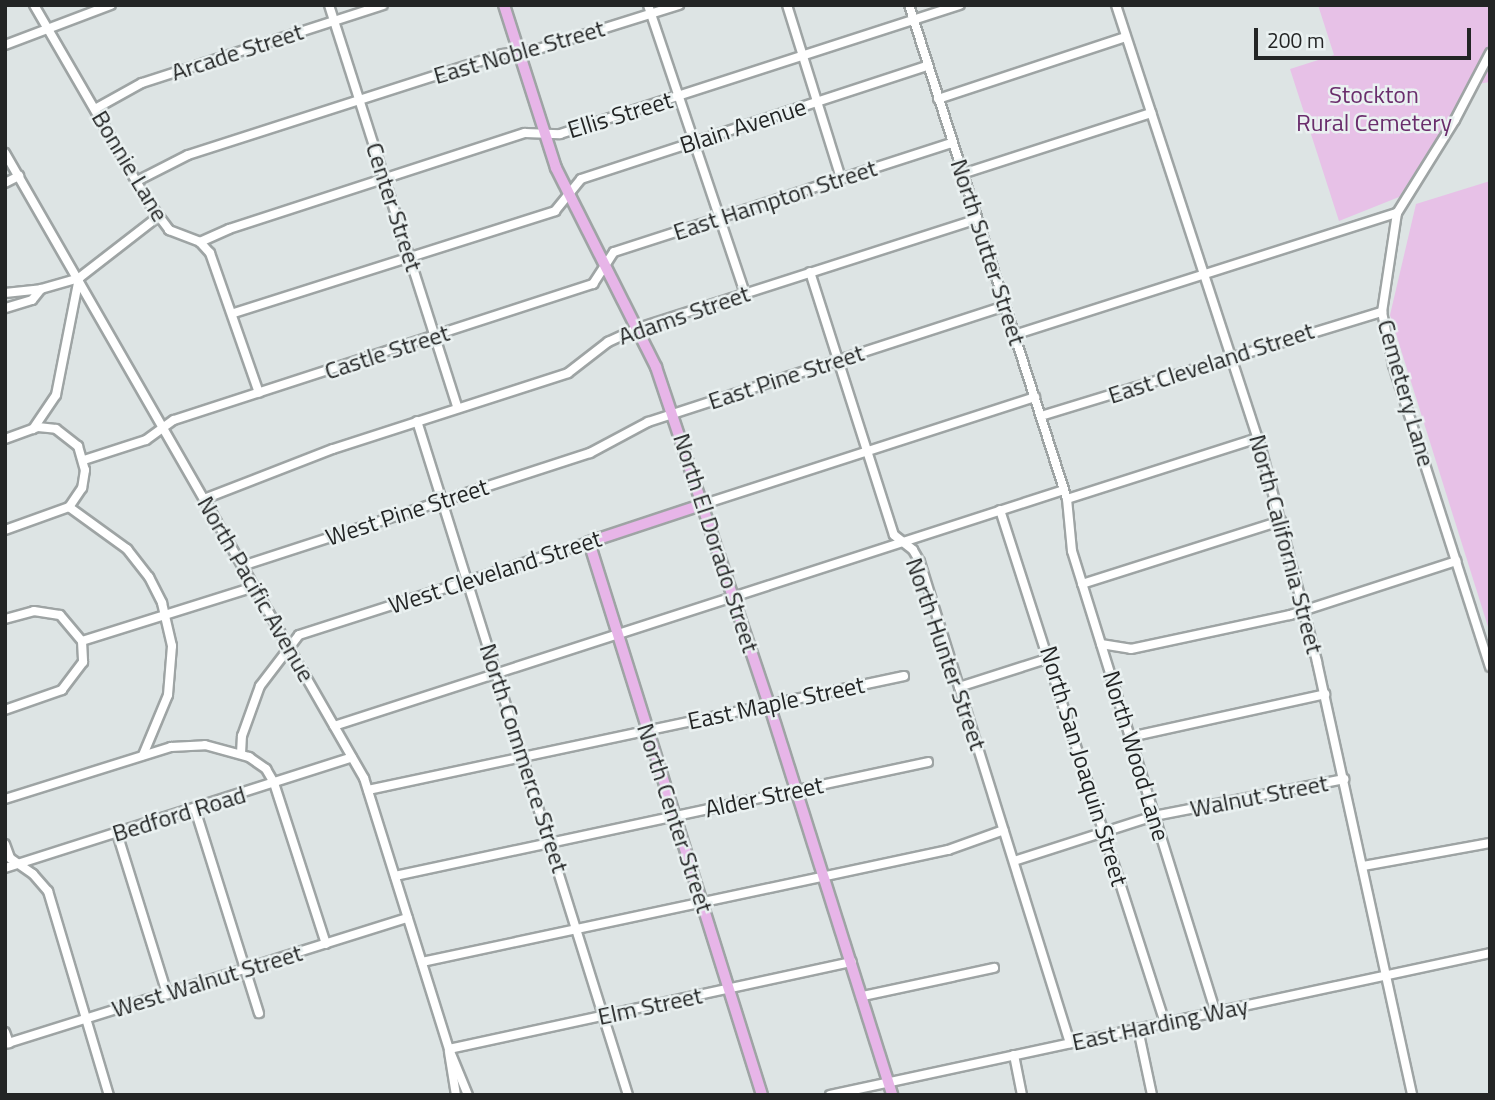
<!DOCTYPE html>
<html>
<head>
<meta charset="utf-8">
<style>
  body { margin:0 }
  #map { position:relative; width:1495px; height:1100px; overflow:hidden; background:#dde4e4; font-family:"Titillium Web",sans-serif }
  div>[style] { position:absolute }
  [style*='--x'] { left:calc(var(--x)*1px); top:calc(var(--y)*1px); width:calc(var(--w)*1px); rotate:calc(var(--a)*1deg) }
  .green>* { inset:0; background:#e7c1e7 }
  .roads { filter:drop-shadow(2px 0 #9ea4a4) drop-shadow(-2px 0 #9ea4a4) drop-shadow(0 2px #9ea4a4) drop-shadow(0 -2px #9ea4a4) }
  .minor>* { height:8px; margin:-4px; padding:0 4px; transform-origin:4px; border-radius:4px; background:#fff }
  .major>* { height:10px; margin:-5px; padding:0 5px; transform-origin:5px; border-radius:5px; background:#e7b5e8 }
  span { translate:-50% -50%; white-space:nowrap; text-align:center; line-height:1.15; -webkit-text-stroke:5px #eaf1f1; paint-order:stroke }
  .street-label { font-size:24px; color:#232525 }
  .park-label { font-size:24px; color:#6a2d6c }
  .frame { position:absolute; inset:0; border:7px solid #232525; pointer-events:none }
  .scale { position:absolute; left:1254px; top:28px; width:217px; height:32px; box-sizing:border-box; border:4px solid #232525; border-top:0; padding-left:9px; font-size:21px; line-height:24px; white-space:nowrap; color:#232525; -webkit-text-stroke:5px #eaf1f1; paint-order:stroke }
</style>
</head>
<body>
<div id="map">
  <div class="green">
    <div style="clip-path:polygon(1318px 5px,1490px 5px,1490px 82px,1471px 85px,1399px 197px,1339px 221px,1290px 69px,1334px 55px)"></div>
    <div style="clip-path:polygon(1490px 181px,1490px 633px,1390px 315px,1416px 204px)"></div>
  </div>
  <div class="roads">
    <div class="minor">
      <div style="--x:34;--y:5;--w:229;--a:59.9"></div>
      <div style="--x:149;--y:203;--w:34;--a:53"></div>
      <div style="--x:169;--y:230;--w:33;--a:21"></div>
      <div style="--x:200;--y:242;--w:15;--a:48"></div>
      <div style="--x:210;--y:253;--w:148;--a:70.7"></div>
      <div style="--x:329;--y:5;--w:423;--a:72.3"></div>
      <div style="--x:648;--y:5;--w:304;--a:71.4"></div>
      <div style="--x:787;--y:5;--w:181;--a:72.7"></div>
      <div style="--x:909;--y:5;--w:519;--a:72.26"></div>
      <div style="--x:1067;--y:499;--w:52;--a:84.5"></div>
      <div style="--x:1072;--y:551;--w:483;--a:72.7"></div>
      <div style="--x:1116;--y:5;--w:466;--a:71.9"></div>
      <div style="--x:1261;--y:448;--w:221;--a:75.3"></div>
      <div style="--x:1317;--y:662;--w:443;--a:77.6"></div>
      <div style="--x:5;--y:45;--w:113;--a:-20.7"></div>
      <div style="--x:1490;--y:53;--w:76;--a:117.6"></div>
      <div style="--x:1455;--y:120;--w:110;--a:121.9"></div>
      <div style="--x:1397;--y:213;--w:100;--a:98.6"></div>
      <div style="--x:1382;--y:312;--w:54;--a:78.3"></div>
      <div style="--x:1393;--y:365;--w:317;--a:72.2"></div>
      <div style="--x:938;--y:99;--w:198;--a:-18.3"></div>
      <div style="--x:95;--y:109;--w:54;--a:-29"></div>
      <div style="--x:142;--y:83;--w:253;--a:-17.9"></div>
      <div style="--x:5;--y:153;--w:721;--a:60.13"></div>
      <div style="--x:364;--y:778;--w:284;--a:72.6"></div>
      <div style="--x:449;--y:1049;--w:50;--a:67.6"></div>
      <div style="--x:962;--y:174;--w:199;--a:-17.9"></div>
      <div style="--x:137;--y:181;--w:57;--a:-27"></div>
      <div style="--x:188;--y:155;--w:330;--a:-17.8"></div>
      <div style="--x:502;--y:54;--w:33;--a:-7"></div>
      <div style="--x:535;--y:50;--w:151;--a:-17.4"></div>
      <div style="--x:5;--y:183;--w:16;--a:-27"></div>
      <div style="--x:200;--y:242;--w:32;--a:-24"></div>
      <div style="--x:229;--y:229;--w:311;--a:-18"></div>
      <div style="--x:525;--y:133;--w:35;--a:2"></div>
      <div style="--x:560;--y:134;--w:420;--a:-17.9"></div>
      <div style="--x:810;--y:272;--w:276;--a:72.3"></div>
      <div style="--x:894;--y:535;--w:24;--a:38"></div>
      <div style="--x:913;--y:550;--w:14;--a:60"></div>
      <div style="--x:920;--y:562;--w:504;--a:72.68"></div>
      <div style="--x:41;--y:289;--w:40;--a:-16"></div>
      <div style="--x:79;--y:278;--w:101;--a:-37.8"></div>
      <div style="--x:5;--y:293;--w:36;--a:-6"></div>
      <div style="--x:41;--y:289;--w:14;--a:129"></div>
      <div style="--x:32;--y:300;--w:28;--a:163"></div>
      <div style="--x:234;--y:313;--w:337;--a:-17.6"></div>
      <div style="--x:555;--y:211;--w:41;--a:-50.9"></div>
      <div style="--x:581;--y:179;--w:364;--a:-18.1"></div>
      <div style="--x:1014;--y:335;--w:402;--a:-17.7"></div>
      <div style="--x:1041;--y:416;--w:357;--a:-17"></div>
      <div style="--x:417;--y:421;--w:706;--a:72.62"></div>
      <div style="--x:33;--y:429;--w:41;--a:-55.9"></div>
      <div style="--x:56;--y:395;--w:119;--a:-78.9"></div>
      <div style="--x:5;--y:439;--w:35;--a:-20"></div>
      <div style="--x:38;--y:427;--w:18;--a:6"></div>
      <div style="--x:56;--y:429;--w:28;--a:38"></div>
      <div style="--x:78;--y:446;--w:25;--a:74"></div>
      <div style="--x:85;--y:470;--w:18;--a:99"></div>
      <div style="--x:82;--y:488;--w:23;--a:124"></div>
      <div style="--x:69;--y:507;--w:68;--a:160.2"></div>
      <div style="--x:84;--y:460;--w:65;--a:-17.9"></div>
      <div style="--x:146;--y:440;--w:34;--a:-36"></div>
      <div style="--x:174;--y:420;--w:441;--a:-18"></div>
      <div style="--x:593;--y:284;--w:38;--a:-57"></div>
      <div style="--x:614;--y:252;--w:355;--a:-17.9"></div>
      <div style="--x:204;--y:499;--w:138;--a:-21.2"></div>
      <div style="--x:333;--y:449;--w:247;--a:-17.9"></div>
      <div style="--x:568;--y:373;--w:51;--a:-37.8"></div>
      <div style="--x:608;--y:342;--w:33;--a:-25"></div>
      <div style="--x:638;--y:328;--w:356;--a:-17.8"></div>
      <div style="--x:1067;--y:499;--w:201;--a:-17.7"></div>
      <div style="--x:704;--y:504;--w:348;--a:-17.9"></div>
      <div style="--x:69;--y:507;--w:72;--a:35.9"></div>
      <div style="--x:127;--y:549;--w:36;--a:52"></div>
      <div style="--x:149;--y:577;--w:29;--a:63"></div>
      <div style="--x:162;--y:603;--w:44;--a:76.9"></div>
      <div style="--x:172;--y:646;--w:49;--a:94.7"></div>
      <div style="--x:168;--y:695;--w:65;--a:112.6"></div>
      <div style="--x:1000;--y:510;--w:539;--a:72.17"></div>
      <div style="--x:242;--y:566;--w:366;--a:-18"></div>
      <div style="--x:590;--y:453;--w:66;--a:-28.1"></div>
      <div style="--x:648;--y:422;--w:375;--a:-18"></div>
      <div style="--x:1082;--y:584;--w:209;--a:-17.6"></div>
      <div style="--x:5;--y:619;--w:30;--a:-15"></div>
      <div style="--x:34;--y:611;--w:26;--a:9"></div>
      <div style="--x:60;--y:615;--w:34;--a:50"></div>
      <div style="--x:82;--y:641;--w:21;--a:87"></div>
      <div style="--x:83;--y:662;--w:35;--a:127"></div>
      <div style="--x:62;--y:690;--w:60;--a:160.7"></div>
      <div style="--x:82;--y:641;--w:180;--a:-17.4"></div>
      <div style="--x:1101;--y:644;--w:30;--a:9"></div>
      <div style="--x:1131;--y:649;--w:163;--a:-12.1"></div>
      <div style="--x:1290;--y:615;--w:175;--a:-18"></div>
      <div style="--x:959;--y:687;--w:96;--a:-17.7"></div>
      <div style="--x:334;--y:726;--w:767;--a:-17.92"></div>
      <div style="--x:1130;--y:737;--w:200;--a:-12.4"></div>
      <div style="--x:241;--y:754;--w:18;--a:-87"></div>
      <div style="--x:242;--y:736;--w:53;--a:-70.2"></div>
      <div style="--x:260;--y:686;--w:64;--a:-52.6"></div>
      <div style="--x:299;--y:635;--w:305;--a:-17.8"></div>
      <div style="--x:368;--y:790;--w:548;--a:-12.01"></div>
      <div style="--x:5;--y:799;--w:174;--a:-17.4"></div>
      <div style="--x:171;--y:747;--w:34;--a:-3"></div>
      <div style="--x:205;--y:745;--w:46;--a:15.3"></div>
      <div style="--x:249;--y:757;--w:21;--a:35"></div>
      <div style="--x:266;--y:769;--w:16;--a:60"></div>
      <div style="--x:274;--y:783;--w:169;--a:72.1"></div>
      <div style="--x:195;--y:809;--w:214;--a:72.6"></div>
      <div style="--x:117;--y:833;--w:169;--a:72.7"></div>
      <div style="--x:5;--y:844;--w:15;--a:70"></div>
      <div style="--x:10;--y:858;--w:28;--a:35"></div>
      <div style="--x:33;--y:874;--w:23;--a:49"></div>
      <div style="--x:48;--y:891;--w:213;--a:73.4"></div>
      <div style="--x:1014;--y:861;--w:147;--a:-17.8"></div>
      <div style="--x:1154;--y:816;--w:194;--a:-11"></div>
      <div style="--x:1363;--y:866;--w:129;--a:-10.3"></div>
      <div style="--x:5;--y:868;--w:364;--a:-17.7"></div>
      <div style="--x:395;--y:876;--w:545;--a:-12.07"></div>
      <div style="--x:422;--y:962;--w:538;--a:-12.02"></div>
      <div style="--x:948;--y:850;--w:59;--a:-19.7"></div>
      <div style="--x:863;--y:996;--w:134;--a:-12.1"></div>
      <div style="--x:1138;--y:1029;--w:67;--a:78"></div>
      <div style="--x:5;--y:1032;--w:12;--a:70"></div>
      <div style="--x:5;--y:1044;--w:422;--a:-17.4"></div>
      <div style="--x:449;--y:1049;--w:412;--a:-12.2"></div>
      <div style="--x:449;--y:1052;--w:44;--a:80.8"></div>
      <div style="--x:1014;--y:1055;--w:41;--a:78.7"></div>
      <div style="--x:830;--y:1095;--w:675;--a:-12.14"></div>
    </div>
    <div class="major">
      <div style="--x:504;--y:5;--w:171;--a:72.3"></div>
      <div style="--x:556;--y:168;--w:223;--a:63.3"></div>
      <div style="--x:656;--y:367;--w:355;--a:71.5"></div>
      <div style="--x:769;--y:704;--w:410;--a:72.5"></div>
      <div style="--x:704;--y:504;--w:121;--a:161.7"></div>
      <div style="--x:589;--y:542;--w:579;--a:72.63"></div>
    </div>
  </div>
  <div class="street-label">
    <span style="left:237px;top:52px;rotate:-18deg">Arcade Street</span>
    <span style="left:519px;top:52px;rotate:-16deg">East Noble Street</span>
    <span style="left:620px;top:115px;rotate:-17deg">Ellis Street</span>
    <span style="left:743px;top:126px;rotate:-18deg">Blain Avenue</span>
    <span style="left:130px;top:166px;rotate:59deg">Bonnie Lane</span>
    <span style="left:775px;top:200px;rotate:-18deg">East Hampton Street</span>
    <span style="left:394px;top:207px;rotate:72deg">Center Street</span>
    <span style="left:988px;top:252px;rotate:72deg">North Sutter Street</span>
    <span style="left:684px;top:315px;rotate:-19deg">Adams Street</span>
    <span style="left:387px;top:352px;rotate:-18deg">Castle Street</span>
    <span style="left:1211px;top:363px;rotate:-18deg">East Cleveland Street</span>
    <span style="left:786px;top:377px;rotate:-18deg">East Pine Street</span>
    <span style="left:1406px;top:393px;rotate:74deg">Cemetery Lane</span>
    <span style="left:407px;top:512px;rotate:-18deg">West Pine Street</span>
    <span style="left:716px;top:543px;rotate:72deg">North El Dorado Street</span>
    <span style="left:1286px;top:544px;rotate:75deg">North California Street</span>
    <span style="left:495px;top:572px;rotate:-18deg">West Cleveland Street</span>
    <span style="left:256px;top:589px;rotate:60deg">North Pacific Avenue</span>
    <span style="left:946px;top:654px;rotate:71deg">North Hunter Street</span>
    <span style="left:776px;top:703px;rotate:-12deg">East Maple Street</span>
    <span style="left:1136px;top:756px;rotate:73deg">North Wood Lane</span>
    <span style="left:524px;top:758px;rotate:72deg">North Commerce Street</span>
    <span style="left:1084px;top:766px;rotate:73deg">North San Joaquin Street</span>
    <span style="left:1259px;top:796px;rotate:-11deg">Walnut Street</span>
    <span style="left:764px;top:797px;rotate:-12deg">Alder Street</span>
    <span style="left:179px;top:814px;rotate:-17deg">Bedford Road</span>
    <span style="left:675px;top:818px;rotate:72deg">North Center Street</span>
    <span style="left:207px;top:981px;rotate:-17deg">West Walnut Street</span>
    <span style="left:650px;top:1006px;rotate:-12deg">Elm Street</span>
    <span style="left:1160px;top:1024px;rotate:-12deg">East Harding Way</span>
  </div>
  <div class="park-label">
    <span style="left:1374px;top:109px">Stockton<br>Rural Cemetery</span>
  </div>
  <div class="frame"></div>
  <div class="scale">200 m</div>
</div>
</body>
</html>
